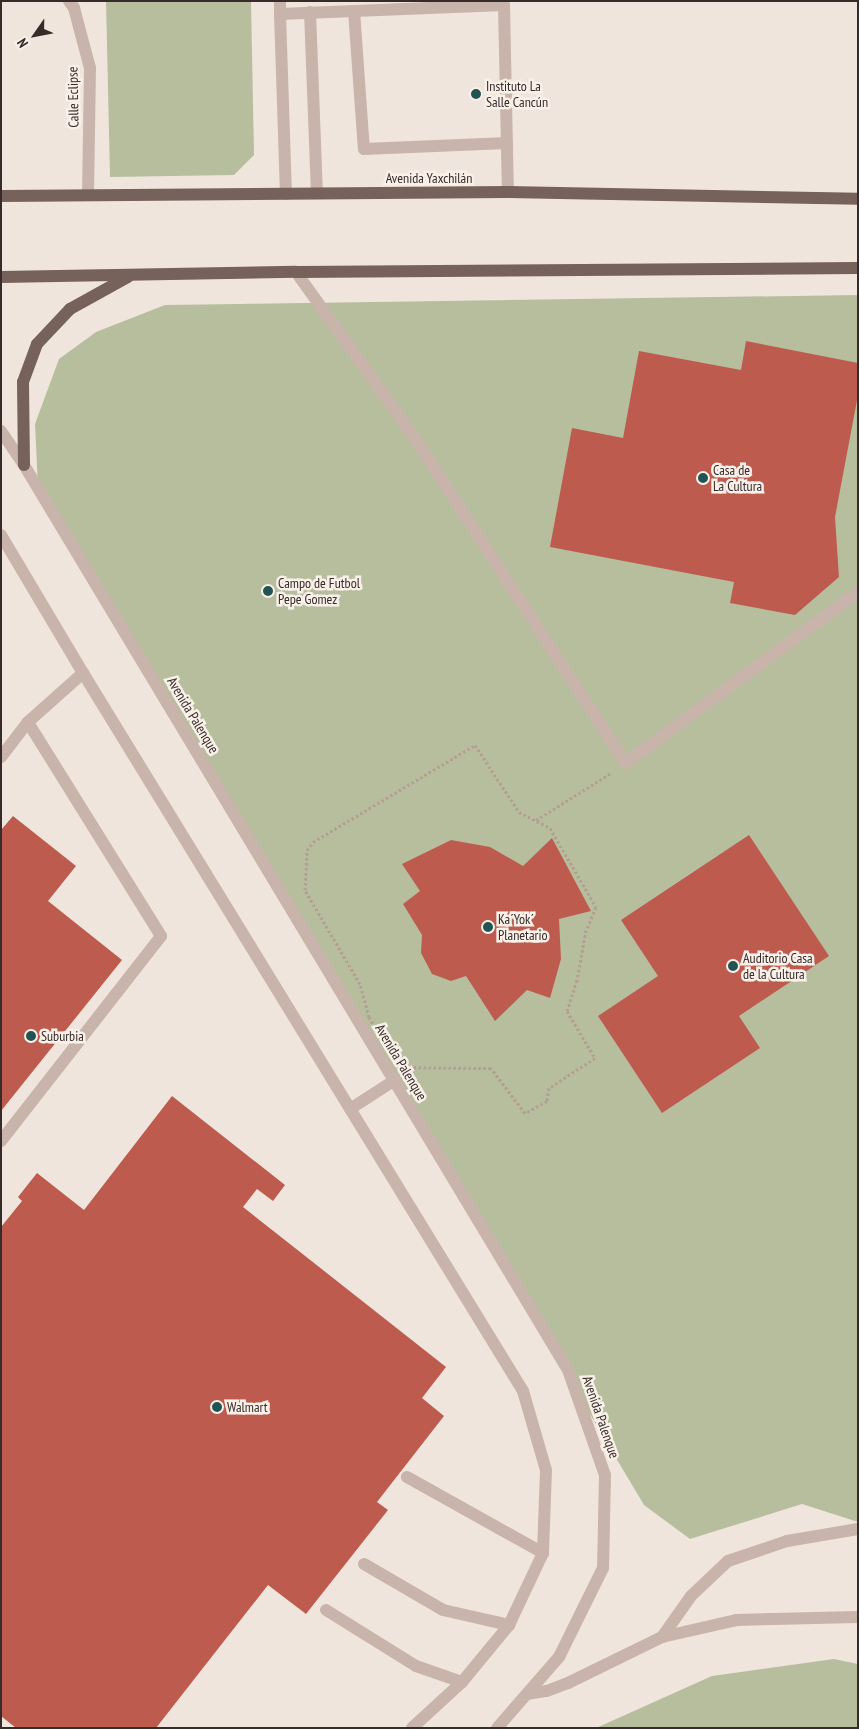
<!DOCTYPE html>
<html>
<head>
<meta charset="utf-8">
<style>
  body { margin:0 }
  #map { position:relative; width:859px; height:1729px; overflow:hidden; background:#f0e5dd; font-family:"PT Sans Narrow",sans-serif }
  div>[style] { position:absolute }
  [style*='--x'] { left:calc(var(--x)*1px); top:calc(var(--y)*1px); width:calc(var(--w)*1px); rotate:calc(var(--a)*1deg) }
  .green>* { inset:0; background:#b7be9e }
  .building>* { inset:0; background:#bd5c4e }
  .path>* { height:3px; margin-top:-1.5px; transform-origin:0; background:repeating-linear-gradient(90deg,#b39e94 0 2.5px,transparent 0 5px) }
  .minor>* { height:12px; margin:-6px; padding:0 6px; transform-origin:6px; border-radius:6px; background:#c8b4aa }
  .major>* { height:12px; margin:-6px; padding:0 6px; transform-origin:6px; border-radius:6px; background:#76615b }
  .dots>* { width:14px; height:14px; translate:-50% -50%; box-sizing:border-box; border:2px solid #f8f0e9; border-radius:50% }
  span { translate:-50% -50%; white-space:nowrap; text-align:center; line-height:1.15; -webkit-text-stroke:5px #f8f0e9; paint-order:stroke }
  .poi-label { font-size:14px; color:#362b29 }
  .left { translate:0 -50%; text-align:left }
  .street-label { font-size:14px; color:#362b29 }
  .frame { position:absolute; inset:0; border:2px solid #362b29; pointer-events:none }
  .north { position:absolute; left:10px; top:10px; width:50px; height:50px; -webkit-text-stroke:4px #f8f0e9; paint-order:stroke; rotate:237deg; font-size:14px; font-weight:700; line-height:20px; text-align:center; color:#362b29 }
  .north::after { content:''; display:block; margin:auto; width:18px; height:22px; background:#362b29; clip-path:polygon(50% 0,100% 100%,50% 72%,0 100%) }
</style>
</head>
<body>
<div id="map">
  <div class="green">
    <div style="clip-path:polygon(106px 1px,251px 1px,254px 155px,234px 175px,110px 177px)"></div>
    <div style="clip-path:polygon(858px 295px,858px 1522px,802px 1504px,690px 1539px,644px 1505px,38px 487px,35px 424px,59px 359px,96px 332px,165px 305px)"></div>
    <div style="clip-path:polygon(834px 1659px,858px 1664px,858px 1728px,596px 1728px,712px 1676px)"></div>
  </div>
  <div class="building">
    <div style="clip-path:polygon(746px 341px,858px 363px,858px 395px,835px 517px,839px 577px,795px 615px,730px 603px,734px 582px,550px 547px,572px 428px,623px 438px,639px 351px,741px 370px)"></div>
    <div style="clip-path:polygon(13px 816px,76px 866px,48px 901px,122px 960px,1px 1111px,1px 830px)"></div>
    <div style="clip-path:polygon(749px 835px,829px 956px,739px 1016px,760px 1048px,662px 1113px,598px 1016px,658px 976px,621px 920px)"></div>
    <div style="clip-path:polygon(552px 838px,591px 911px,559px 919px,561px 959px,550px 998px,527px 990px,495px 1021px,466px 976px,451px 981px,432px 974px,421px 953px,422px 935px,403px 904px,420px 891px,402px 864px,451px 840px,490px 847px,523px 866px)"></div>
    <div style="clip-path:polygon(172px 1096px,285px 1185px,273px 1201px,257px 1189px,243px 1207px,446px 1367px,422px 1398px,444px 1416px,377px 1502px,388px 1510px,306px 1614px,268px 1585px,156px 1728px,16px 1728px,1px 1716px,1px 1227px,22px 1201px,18px 1197px,37px 1173px,84px 1210px)"></div>
  </div>
  <div class="path">
    <div style="--x:475;--y:745;--w:80;--a:56.7"></div>
    <div style="--x:519;--y:812;--w:35;--a:27"></div>
    <div style="--x:550;--y:828;--w:91;--a:59.8"></div>
    <div style="--x:596;--y:907;--w:25;--a:113"></div>
    <div style="--x:586;--y:930;--w:51;--a:100.2"></div>
    <div style="--x:577;--y:980;--w:33;--a:108"></div>
    <div style="--x:567;--y:1011;--w:55;--a:59.2"></div>
    <div style="--x:595;--y:1058;--w:55;--a:146.9"></div>
    <div style="--x:549;--y:1088;--w:13;--a:99"></div>
    <div style="--x:547;--y:1101;--w:25;--a:151"></div>
    <div style="--x:525;--y:1113;--w:56;--a:-127.1"></div>
    <div style="--x:491;--y:1068;--w:94;--a:-179.4"></div>
    <div style="--x:397;--y:1067;--w:57;--a:-119.2"></div>
    <div style="--x:369;--y:1017;--w:34;--a:-105"></div>
    <div style="--x:360;--y:984;--w:109;--a:-120.3"></div>
    <div style="--x:305;--y:890;--w:40;--a:-87.1"></div>
    <div style="--x:307;--y:850;--w:10;--a:-53"></div>
    <div style="--x:313;--y:842;--w:189;--a:-30.9"></div>
    <div style="--x:536;--y:820;--w:89;--a:-32.1"></div>
  </div>
  <div class="minor">
    <div style="--x:69;--y:1;--w:9;--a:54"></div>
    <div style="--x:74;--y:8;--w:62;--a:75.1"></div>
    <div style="--x:90;--y:68;--w:127;--a:90.9"></div>
    <div style="--x:280;--y:1;--w:13;--a:90"></div>
    <div style="--x:280;--y:14;--w:224;--a:-2.3"></div>
    <div style="--x:504;--y:5;--w:187;--a:88.8"></div>
    <div style="--x:354;--y:11;--w:138;--a:85.9"></div>
    <div style="--x:364;--y:149;--w:143;--a:-2.4"></div>
    <div style="--x:310;--y:12;--w:181;--a:87.8"></div>
    <div style="--x:280;--y:14;--w:180;--a:88.1"></div>
    <div style="--x:296;--y:272;--w:199;--a:54.4"></div>
    <div style="--x:412;--y:434;--w:392;--a:57"></div>
    <div style="--x:626;--y:763;--w:288;--a:-36.4"></div>
    <div style="--x:1;--y:431;--w:41;--a:55.9"></div>
    <div style="--x:24;--y:465;--w:1056;--a:58.99"></div>
    <div style="--x:568;--y:1370;--w:111;--a:70.6"></div>
    <div style="--x:605;--y:1475;--w:93;--a:91.2"></div>
    <div style="--x:603;--y:1568;--w:99;--a:116.3"></div>
    <div style="--x:559;--y:1657;--w:94;--a:131.1"></div>
    <div style="--x:1;--y:535;--w:161;--a:59.3"></div>
    <div style="--x:83;--y:673;--w:842;--a:58.5"></div>
    <div style="--x:523;--y:1391;--w:82;--a:73.8"></div>
    <div style="--x:546;--y:1470;--w:83;--a:92.1"></div>
    <div style="--x:543;--y:1553;--w:80;--a:115.3"></div>
    <div style="--x:509;--y:1625;--w:74;--a:129.5"></div>
    <div style="--x:462;--y:1682;--w:68;--a:137.4"></div>
    <div style="--x:1;--y:757;--w:44;--a:-52.4"></div>
    <div style="--x:28;--y:722;--w:74;--a:-41.7"></div>
    <div style="--x:350;--y:1109;--w:54;--a:-32.8"></div>
    <div style="--x:1;--y:1141;--w:260;--a:-52"></div>
    <div style="--x:161;--y:936;--w:252;--a:-121.9"></div>
    <div style="--x:407;--y:1477;--w:156;--a:29.2"></div>
    <div style="--x:364;--y:1564;--w:91;--a:30.2"></div>
    <div style="--x:443;--y:1610;--w:68;--a:12.8"></div>
    <div style="--x:326;--y:1610;--w:106;--a:31.9"></div>
    <div style="--x:416;--y:1666;--w:49;--a:19.2"></div>
    <div style="--x:662;--y:1637;--w:50;--a:-54.7"></div>
    <div style="--x:691;--y:1596;--w:51;--a:-43.4"></div>
    <div style="--x:728;--y:1561;--w:62;--a:-18.7"></div>
    <div style="--x:787;--y:1541;--w:72;--a:-9.6"></div>
    <div style="--x:527;--y:1694;--w:20;--a:-9"></div>
    <div style="--x:547;--y:1691;--w:22;--a:-21"></div>
    <div style="--x:568;--y:1683;--w:105;--a:-26.1"></div>
    <div style="--x:662;--y:1637;--w:76;--a:-12.9"></div>
    <div style="--x:736;--y:1620;--w:122;--a:-1.4"></div>
  </div>
  <div class="major">
    <div style="--x:1;--y:196;--w:507;--a:-0.45"></div>
    <div style="--x:508;--y:192;--w:350;--a:1.1"></div>
    <div style="--x:1;--y:277;--w:295;--a:-1"></div>
    <div style="--x:296;--y:272;--w:562;--a:-0.41"></div>
    <div style="--x:24;--y:465;--w:83;--a:-90.7"></div>
    <div style="--x:23;--y:382;--w:40;--a:-69.8"></div>
    <div style="--x:37;--y:344;--w:48;--a:-46.7"></div>
    <div style="--x:70;--y:309;--w:66;--a:-28.9"></div>
  </div>
  <div class="dots">
    <div style="left:476px;top:94px;background:#215452"></div>
    <div style="left:703px;top:478px;background:#215452"></div>
    <div style="left:268px;top:591px;background:#215452"></div>
    <div style="left:488px;top:927px;background:#215452"></div>
    <div style="left:733px;top:966px;background:#215452"></div>
    <div style="left:31px;top:1036px;background:#215452"></div>
    <div style="left:217px;top:1407px;background:#215452"></div>
  </div>
  <div class="poi-label">
    <span class="left" style="left:486px;top:94px">Instituto La<br>Salle Cancún</span>
    <span class="left" style="left:713px;top:478px">Casa de<br>La Cultura</span>
    <span class="left" style="left:278px;top:591px">Campo de Futbol<br>Pepe Gomez</span>
    <span class="left" style="left:498px;top:927px">Ka´Yok´<br>Planetario</span>
    <span class="left" style="left:743px;top:966px">Auditorio Casa<br>de la Cultura</span>
    <span class="left" style="left:41px;top:1036px">Suburbia</span>
    <span class="left" style="left:227px;top:1407px">Walmart</span>
  </div>
  <div class="street-label">
    <span style="left:73px;top:97px;rotate:-91deg">Calle Eclipse</span>
    <span style="left:429px;top:178px">Avenida Yaxchilán</span>
    <span style="left:193px;top:715px;rotate:59deg">Avenida Palenque</span>
    <span style="left:401px;top:1062px;rotate:59deg">Avenida Palenque</span>
    <span style="left:601px;top:1417px;rotate:71deg">Avenida Palenque</span>
  </div>
  <div class="frame"></div>
  <div class="north">N</div>
</div>
</body>
</html>
